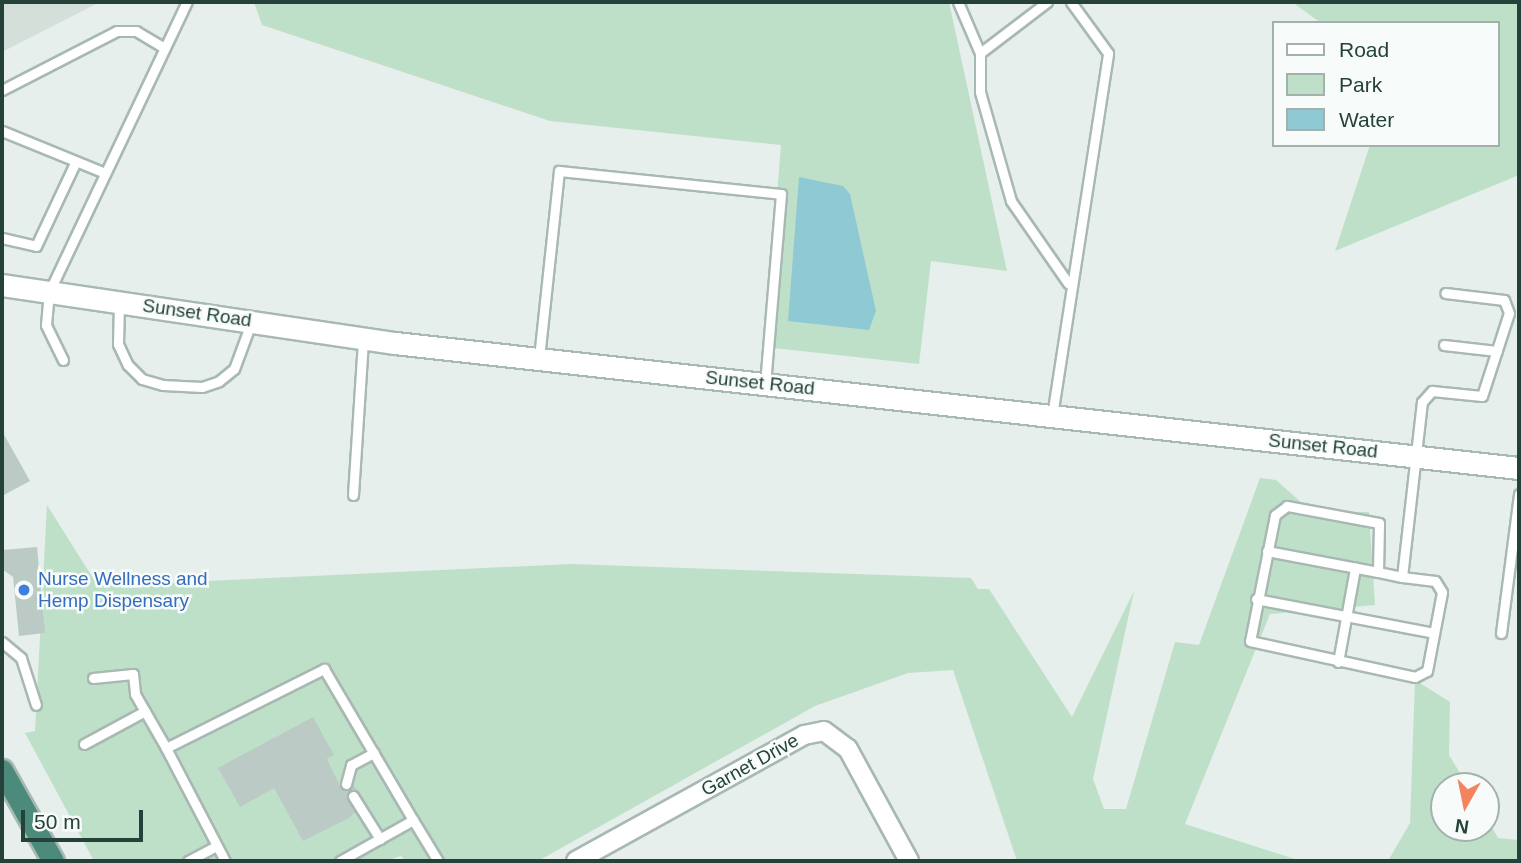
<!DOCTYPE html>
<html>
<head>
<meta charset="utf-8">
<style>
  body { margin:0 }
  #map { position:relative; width:1521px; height:863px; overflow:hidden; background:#e6efeb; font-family:Arial,sans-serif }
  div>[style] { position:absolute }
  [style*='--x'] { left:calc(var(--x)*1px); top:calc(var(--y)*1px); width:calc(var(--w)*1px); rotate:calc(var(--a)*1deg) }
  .built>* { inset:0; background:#d4dfda }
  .green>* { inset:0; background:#bfe0c8 }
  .water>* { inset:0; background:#8ec9d4 }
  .building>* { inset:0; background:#bbcac4 }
  .roads { filter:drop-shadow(2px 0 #a8b8b2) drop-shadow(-2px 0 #a8b8b2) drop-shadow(0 2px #a8b8b2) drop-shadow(0 -2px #a8b8b2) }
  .service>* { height:9px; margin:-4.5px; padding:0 4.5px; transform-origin:4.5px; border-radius:4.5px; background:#fff }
  .minor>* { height:18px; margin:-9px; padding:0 9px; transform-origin:9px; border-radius:9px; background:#fff }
  .tertiary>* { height:21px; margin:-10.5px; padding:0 10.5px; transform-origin:10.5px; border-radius:10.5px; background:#fff }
  .trunk>* { height:21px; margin:-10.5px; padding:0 10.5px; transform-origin:10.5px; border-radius:10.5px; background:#4c8a7c }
  .dots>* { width:19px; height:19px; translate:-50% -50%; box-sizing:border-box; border:4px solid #f7fbf9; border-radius:50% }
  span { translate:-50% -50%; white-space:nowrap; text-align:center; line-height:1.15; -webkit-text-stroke:5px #f7fbf9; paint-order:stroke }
  .street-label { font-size:19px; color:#24423a }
  .shop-label { font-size:19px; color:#366cbe }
  .left { translate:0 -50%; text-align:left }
  .frame { position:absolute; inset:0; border:4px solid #24423a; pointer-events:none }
  .legend { position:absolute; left:1272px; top:21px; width:228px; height:126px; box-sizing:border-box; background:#f7fbf9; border:2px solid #a3b1ad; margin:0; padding:9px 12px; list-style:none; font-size:21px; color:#24423a }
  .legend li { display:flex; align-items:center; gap:14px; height:35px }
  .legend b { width:35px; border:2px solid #a3b1ad }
  .north { position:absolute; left:1430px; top:772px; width:70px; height:70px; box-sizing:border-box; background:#f7fbf9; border:2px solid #a3b1ad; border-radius:50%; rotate:189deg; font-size:19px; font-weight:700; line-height:28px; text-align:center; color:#24423a }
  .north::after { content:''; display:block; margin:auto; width:24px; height:32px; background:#f4845f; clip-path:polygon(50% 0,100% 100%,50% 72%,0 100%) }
  .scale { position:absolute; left:21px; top:810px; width:122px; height:32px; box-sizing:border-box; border:4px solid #24423a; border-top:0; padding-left:9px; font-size:21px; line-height:24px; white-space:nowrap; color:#24423a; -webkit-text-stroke:5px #f7fbf9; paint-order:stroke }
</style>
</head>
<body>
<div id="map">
  <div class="built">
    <div style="clip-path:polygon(2px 2px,100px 2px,2px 52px)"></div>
  </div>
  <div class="green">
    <div style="clip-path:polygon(254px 2px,949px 2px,1007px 271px,931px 261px,919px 364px,765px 347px,781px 145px,550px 121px,262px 25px)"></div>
    <div style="clip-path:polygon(1292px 2px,1519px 2px,1519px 175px,1335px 251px,1370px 145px,1498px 145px,1498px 23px,1321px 23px)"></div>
    <div style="clip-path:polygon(1260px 478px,1276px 480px,1311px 511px,1369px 512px,1375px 605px,1270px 614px,1185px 824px,1301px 861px,1017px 861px,953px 670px,908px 673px,815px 706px,538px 861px,405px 861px,401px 856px,386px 861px,94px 861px,25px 733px,35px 731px,47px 505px,98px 586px,571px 564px,971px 578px,978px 589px,989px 589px,1072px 717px,1134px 591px,1093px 779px,1104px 809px,1126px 809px,1175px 642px,1199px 645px)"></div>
    <div style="clip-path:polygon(1415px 680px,1450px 702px,1449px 755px,1468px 786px,1444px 786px,1444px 828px,1486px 828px,1486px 817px,1498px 838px,1519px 840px,1519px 861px,1388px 861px,1410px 823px)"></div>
  </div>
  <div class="water">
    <div style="clip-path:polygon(799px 177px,843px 186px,850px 194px,876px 311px,869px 330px,788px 321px)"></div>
  </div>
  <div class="building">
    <div style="clip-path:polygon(2px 431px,30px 481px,2px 496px)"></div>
    <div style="clip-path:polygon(37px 547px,45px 633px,19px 636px,13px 577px,2px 569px,2px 550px)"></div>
    <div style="clip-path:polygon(313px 717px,334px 755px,327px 759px,341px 788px,353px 784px,357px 790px,347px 793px,355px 812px,349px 818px,303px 841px,274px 788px,240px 807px,218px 768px)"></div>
  </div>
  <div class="roads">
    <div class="service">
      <div style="--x:958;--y:2;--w:56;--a:66.7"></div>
      <div style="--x:1047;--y:2;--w:84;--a:142.7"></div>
      <div style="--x:980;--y:53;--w:39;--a:90"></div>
      <div style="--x:980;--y:92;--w:113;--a:74.1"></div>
      <div style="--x:1011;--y:201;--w:100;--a:55.2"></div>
      <div style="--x:2;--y:90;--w:129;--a:-27.2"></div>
      <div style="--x:117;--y:31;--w:19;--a:0"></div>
      <div style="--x:136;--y:31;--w:31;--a:31"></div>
      <div style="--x:2;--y:131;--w:111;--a:22.2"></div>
      <div style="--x:2;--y:238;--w:35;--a:13"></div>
      <div style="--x:36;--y:246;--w:92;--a:-64.8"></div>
      <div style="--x:119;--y:303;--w:41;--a:91.4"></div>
      <div style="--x:118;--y:344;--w:23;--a:65"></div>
      <div style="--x:128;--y:365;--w:20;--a:45"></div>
      <div style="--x:142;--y:379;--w:22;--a:16"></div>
      <div style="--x:163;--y:385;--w:39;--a:3"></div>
      <div style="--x:202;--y:387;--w:18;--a:-19"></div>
      <div style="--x:219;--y:381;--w:19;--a:-39"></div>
      <div style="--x:234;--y:369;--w:49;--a:-69.7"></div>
      <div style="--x:1444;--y:345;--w:53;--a:6.5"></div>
      <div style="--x:539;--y:358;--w:188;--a:-83.9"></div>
      <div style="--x:559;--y:171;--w:223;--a:5.9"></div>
      <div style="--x:781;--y:194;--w:190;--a:94.8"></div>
      <div style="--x:63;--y:360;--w:39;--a:-116"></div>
      <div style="--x:46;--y:325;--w:33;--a:-85"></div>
      <div style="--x:49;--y:292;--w:321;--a:-64.6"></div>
      <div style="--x:1052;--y:416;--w:367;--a:-81.2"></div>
      <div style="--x:1108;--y:53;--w:63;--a:-126"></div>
      <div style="--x:353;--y:495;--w:155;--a:-86.3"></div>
      <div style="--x:1267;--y:551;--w:113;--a:10.7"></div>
      <div style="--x:1402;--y:577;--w:25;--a:-168"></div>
      <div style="--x:1378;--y:572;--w:49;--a:-88.8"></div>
      <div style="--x:1379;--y:523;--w:94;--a:-169.5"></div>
      <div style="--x:1287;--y:506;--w:15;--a:143"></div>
      <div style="--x:1275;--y:515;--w:128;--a:101.2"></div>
      <div style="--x:1250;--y:641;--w:169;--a:12.3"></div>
      <div style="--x:1415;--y:677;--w:13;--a:-27"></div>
      <div style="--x:1427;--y:671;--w:80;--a:-79.2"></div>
      <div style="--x:1442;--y:592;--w:13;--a:-122"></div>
      <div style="--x:1435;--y:581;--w:33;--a:-173"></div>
      <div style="--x:1402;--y:577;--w:176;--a:-83.5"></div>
      <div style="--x:1422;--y:402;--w:15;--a:-48"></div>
      <div style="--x:1432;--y:391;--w:50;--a:5.7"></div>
      <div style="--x:1482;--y:396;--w:87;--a:-72"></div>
      <div style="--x:1509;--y:313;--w:14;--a:-111"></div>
      <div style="--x:1504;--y:300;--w:59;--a:-173.2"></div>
      <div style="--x:1256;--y:599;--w:181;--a:10.8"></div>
      <div style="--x:1501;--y:633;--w:140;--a:-82.6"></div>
      <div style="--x:2;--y:642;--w:25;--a:40"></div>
      <div style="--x:21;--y:658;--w:49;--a:72.3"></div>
      <div style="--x:1338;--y:662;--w:96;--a:-79.7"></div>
      <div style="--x:93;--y:678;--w:40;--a:-5.7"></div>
      <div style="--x:133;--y:674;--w:20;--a:84"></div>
      <div style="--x:135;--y:694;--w:62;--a:60.1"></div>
      <div style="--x:84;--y:744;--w:69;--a:-28.4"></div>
      <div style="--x:346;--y:784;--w:20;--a:-75"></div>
      <div style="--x:351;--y:765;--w:26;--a:-28"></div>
      <div style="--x:353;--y:796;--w:51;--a:57.9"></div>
      <div style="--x:413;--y:820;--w:48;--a:58.6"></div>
      <div style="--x:188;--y:861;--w:32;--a:-28"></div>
      <div style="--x:225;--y:861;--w:127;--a:-117.6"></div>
      <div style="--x:166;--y:748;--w:177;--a:-26.6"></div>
      <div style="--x:324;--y:669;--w:175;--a:59.5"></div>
      <div style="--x:413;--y:820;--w:84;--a:150.7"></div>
    </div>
    <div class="minor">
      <div style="--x:576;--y:861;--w:260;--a:-28.9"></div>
      <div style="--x:804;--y:735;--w:20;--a:-11"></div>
      <div style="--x:824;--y:731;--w:30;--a:37"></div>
      <div style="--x:848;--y:749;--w:128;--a:61.4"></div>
    </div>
    <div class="tertiary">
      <div style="--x:2;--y:285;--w:397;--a:8.4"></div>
      <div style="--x:395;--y:343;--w:1131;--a:6.35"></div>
    </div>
    <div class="trunk">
      <div style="--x:2;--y:770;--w:104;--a:60.7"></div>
    </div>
  </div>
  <div class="dots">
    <div style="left:24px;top:590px;background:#3f7fe0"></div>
  </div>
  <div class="street-label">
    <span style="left:197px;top:313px;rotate:8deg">Sunset Road</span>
    <span style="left:760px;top:383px;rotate:6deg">Sunset Road</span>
    <span style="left:1323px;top:446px;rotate:6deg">Sunset Road</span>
    <span style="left:750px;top:765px;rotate:-29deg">Garnet Drive</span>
  </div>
  <div class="shop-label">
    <span class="left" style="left:38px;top:590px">Nurse Wellness and<br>Hemp Dispensary</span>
  </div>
  <div class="frame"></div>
  <ul class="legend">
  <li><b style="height:9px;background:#fff"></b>Road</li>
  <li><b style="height:19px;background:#bfe0c8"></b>Park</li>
  <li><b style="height:19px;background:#8ec9d4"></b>Water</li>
  </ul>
  <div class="north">N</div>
  <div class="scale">50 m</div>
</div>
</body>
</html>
